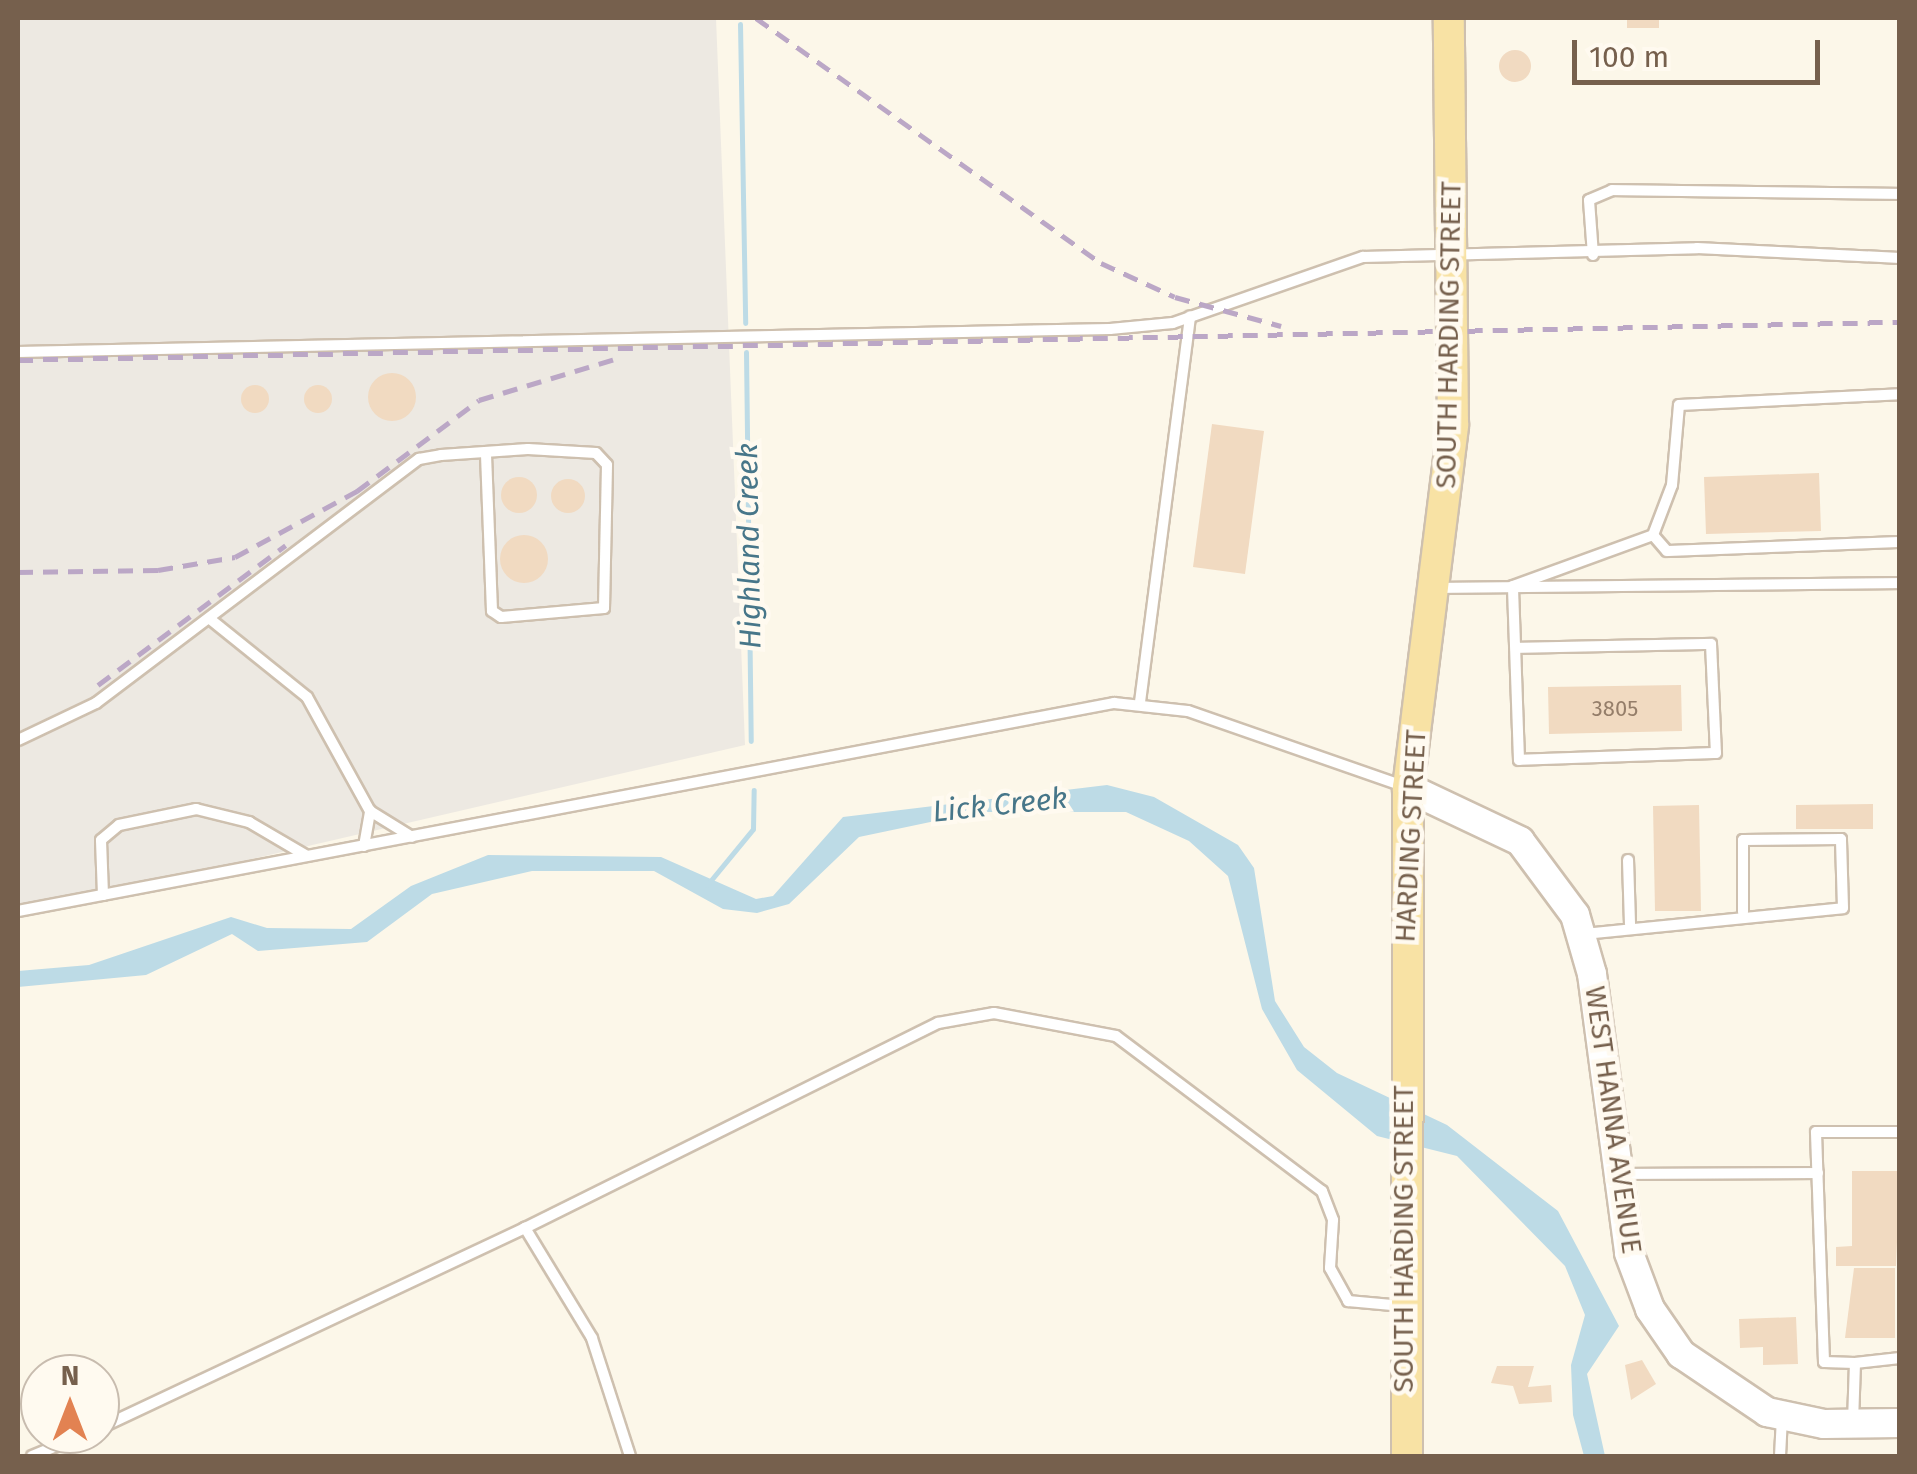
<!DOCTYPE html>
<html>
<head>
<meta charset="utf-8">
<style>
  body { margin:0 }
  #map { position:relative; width:1917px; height:1474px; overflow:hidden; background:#fcf7e9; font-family:"Fira Sans",sans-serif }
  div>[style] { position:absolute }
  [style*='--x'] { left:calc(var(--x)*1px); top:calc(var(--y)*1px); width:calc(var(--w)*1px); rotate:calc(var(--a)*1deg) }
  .industrial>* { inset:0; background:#ede9e2 }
  .water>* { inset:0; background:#bddbe6 }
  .stream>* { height:5px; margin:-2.5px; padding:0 2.5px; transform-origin:2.5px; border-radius:2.5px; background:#bddbe6 }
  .building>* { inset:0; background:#f1dac1 }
  .round { border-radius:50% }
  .roads { filter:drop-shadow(2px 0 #cec0af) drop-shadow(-2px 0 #cec0af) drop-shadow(0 2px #cec0af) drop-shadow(0 -2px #cec0af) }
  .lane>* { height:10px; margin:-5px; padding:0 5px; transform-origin:5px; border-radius:5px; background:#fff }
  .secondary>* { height:28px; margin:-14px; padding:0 14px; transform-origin:14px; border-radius:14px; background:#fff }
  .primary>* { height:30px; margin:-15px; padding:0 15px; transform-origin:15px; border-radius:15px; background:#f8e2a4 }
  .rail>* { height:5px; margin-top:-2.5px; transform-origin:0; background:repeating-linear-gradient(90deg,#bba7c6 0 15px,transparent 0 25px) }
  span { translate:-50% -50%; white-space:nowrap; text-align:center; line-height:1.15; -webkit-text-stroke:9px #fffaf0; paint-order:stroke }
  .number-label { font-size:22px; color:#957e6a }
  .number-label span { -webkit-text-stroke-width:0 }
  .street-label { font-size:28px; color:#76604d }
  .water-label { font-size:30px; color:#477689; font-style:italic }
  .frame { position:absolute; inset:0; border:20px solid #76604d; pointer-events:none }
  .north { position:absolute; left:20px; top:1354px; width:100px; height:100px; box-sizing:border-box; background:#fffaf0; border:2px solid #c8bcaf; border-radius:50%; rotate:0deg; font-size:28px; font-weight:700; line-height:40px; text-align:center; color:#76604d }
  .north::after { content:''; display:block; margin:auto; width:35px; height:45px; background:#e28252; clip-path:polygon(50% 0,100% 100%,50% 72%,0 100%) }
  .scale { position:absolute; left:1572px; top:40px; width:248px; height:45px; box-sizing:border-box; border:5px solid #76604d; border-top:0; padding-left:12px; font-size:30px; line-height:35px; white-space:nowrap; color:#76604d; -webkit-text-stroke:8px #fffaf0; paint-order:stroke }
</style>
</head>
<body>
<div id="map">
  <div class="industrial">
    <div style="clip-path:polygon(18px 18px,716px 18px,745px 745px,18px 913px)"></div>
  </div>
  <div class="water">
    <div style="clip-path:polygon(1107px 785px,1154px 797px,1238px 845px,1254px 868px,1275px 1001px,1304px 1047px,1337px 1073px,1447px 1125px,1558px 1211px,1619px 1326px,1587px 1374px,1605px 1456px,1584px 1456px,1573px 1415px,1571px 1365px,1585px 1315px,1565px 1266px,1457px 1156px,1377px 1136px,1297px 1070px,1262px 1009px,1228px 876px,1189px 841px,1126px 812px,978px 812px,859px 837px,789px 904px,757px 913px,723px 909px,654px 871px,532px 871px,432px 894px,367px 942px,258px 951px,232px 934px,146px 975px,18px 987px,18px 971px,89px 965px,231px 917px,267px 928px,351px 929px,411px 886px,488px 855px,661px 857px,756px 899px,773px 896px,843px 817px)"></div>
  </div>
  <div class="stream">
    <div style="--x:740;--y:24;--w:299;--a:89"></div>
    <div style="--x:746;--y:352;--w:389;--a:89.3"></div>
    <div style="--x:707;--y:885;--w:72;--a:-50.6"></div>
    <div style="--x:753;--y:829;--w:39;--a:-89"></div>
  </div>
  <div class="building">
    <div style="clip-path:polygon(1627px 18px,1659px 18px,1659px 28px,1627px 28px)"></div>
    <div class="round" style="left:1499px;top:50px;width:32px;height:32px"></div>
    <div class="round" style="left:368px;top:373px;width:48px;height:48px"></div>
    <div class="round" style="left:304px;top:385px;width:28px;height:28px"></div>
    <div class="round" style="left:241px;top:385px;width:28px;height:28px"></div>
    <div style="clip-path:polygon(1212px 424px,1264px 431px,1245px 574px,1193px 567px)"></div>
    <div style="clip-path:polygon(1819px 473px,1821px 531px,1706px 534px,1704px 477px)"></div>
    <div class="round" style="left:501px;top:477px;width:36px;height:36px"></div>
    <div class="round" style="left:551px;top:479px;width:34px;height:34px"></div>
    <div class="round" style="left:500px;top:535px;width:48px;height:48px"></div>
    <div style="clip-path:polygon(1681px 685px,1682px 731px,1549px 734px,1548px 687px)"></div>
    <div style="clip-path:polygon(1873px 804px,1873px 829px,1796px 829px,1796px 805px)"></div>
    <div style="clip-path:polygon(1699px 805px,1701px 911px,1655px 911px,1653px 806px)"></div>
    <div style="clip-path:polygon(1852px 1171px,1900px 1171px,1896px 1266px,1836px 1266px,1836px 1247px,1852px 1246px)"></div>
    <div style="clip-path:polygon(1854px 1268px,1895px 1268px,1895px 1338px,1845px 1338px)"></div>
    <div style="clip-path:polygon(1796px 1317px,1798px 1364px,1763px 1365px,1763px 1347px,1740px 1348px,1739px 1319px)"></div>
    <div style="clip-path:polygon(1642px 1360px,1656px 1384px,1631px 1400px,1625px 1365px)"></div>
    <div style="clip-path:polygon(1497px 1366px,1534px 1366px,1528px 1387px,1551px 1385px,1552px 1402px,1519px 1404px,1513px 1386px,1491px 1383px)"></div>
  </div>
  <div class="roads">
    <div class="lane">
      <div style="--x:1593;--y:255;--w:55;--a:-94.2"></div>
      <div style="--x:1589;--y:200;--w:25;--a:-23"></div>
      <div style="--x:1612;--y:190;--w:288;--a:0.8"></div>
      <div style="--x:18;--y:352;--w:1092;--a:-1.21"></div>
      <div style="--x:1110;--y:329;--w:63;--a:-5.4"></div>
      <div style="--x:1173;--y:323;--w:201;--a:-19.2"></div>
      <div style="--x:1363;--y:257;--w:334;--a:-1.5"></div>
      <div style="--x:1697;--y:248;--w:203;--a:2.8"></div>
      <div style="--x:1653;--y:535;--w:53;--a:-69.2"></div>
      <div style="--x:1672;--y:485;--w:80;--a:-85"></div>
      <div style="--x:1679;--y:405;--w:221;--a:-2.8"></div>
      <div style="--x:1653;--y:535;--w:21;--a:49"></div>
      <div style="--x:1667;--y:551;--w:233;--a:-2.2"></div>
      <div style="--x:1438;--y:588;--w:462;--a:-0.6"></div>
      <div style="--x:210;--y:619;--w:124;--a:38.8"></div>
      <div style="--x:307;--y:697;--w:130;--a:61.1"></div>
      <div style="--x:370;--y:811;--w:49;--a:31.8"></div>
      <div style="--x:1516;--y:648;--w:195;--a:-1.2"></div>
      <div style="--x:1711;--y:644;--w:109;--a:87.4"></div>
      <div style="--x:1716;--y:753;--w:197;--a:178"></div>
      <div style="--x:1519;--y:760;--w:174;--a:-92"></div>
      <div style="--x:1513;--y:586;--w:149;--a:-20"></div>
      <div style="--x:1140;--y:702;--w:389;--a:-82.6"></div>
      <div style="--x:18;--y:740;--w:86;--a:-25.4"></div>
      <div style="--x:96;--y:703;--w:405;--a:-37.1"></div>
      <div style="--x:419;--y:459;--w:22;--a:-10"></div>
      <div style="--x:441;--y:455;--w:87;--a:-3.9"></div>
      <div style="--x:528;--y:449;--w:68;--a:3.4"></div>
      <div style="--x:596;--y:453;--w:16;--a:47"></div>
      <div style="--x:607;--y:465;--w:143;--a:91.2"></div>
      <div style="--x:604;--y:608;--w:103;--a:175"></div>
      <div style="--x:501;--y:617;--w:11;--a:-146"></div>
      <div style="--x:492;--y:611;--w:159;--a:-92.2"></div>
      <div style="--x:364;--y:846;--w:36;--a:-80"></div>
      <div style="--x:1628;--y:860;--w:64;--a:88.2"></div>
      <div style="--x:103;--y:895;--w:55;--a:-92.1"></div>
      <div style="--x:101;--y:840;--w:23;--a:-40"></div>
      <div style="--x:119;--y:825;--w:79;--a:-11.7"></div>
      <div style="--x:196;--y:809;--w:55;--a:13.8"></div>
      <div style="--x:249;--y:822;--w:67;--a:30.4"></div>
      <div style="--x:18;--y:911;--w:1116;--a:-10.75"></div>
      <div style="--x:1114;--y:703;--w:74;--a:6.2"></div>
      <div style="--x:1188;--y:711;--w:228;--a:19.2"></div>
      <div style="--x:1584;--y:934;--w:260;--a:-5.7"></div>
      <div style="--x:1843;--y:908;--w:69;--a:-91.7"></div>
      <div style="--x:1841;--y:839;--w:98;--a:179.4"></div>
      <div style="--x:1743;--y:840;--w:72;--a:90"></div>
      <div style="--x:1619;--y:1174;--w:199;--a:-0.3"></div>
      <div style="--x:1855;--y:1363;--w:45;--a:-6.3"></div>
      <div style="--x:1853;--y:1423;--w:60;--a:-88.1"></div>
      <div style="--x:1855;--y:1363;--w:31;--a:-178"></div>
      <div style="--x:1824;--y:1362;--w:230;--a:-92"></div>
      <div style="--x:1816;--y:1132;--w:84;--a:0"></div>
      <div style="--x:100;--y:1428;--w:470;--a:-25.2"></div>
      <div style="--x:32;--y:1456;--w:58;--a:-22.2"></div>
      <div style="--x:630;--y:1456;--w:124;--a:-107.9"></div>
      <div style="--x:592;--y:1338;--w:129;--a:-121.3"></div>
      <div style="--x:525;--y:1228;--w:461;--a:-26.4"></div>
      <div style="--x:938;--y:1023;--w:57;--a:-10.1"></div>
      <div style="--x:994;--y:1013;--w:124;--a:10.7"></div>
      <div style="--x:1116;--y:1036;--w:258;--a:37"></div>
      <div style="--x:1322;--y:1191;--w:31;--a:69"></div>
      <div style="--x:1333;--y:1220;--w:48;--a:93.6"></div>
      <div style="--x:1330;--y:1268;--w:38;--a:61"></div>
      <div style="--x:1348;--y:1301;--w:55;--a:5.2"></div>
      <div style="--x:1780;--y:1456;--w:39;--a:-87"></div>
    </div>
    <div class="secondary">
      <div style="--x:1408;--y:788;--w:124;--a:25.3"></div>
      <div style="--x:1520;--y:841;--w:92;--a:53.4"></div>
      <div style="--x:1575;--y:915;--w:61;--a:73.9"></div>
      <div style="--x:1592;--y:974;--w:281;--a:82.4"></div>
      <div style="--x:1629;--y:1253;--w:60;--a:69.4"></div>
      <div style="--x:1650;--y:1309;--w:55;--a:55.4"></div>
      <div style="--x:1681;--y:1354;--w:104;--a:34"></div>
      <div style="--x:1767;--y:1412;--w:58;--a:11.9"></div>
      <div style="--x:1824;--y:1424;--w:76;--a:-0.8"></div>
    </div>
    <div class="primary">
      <div style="--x:1407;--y:1456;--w:668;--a:-89.91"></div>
      <div style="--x:1408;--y:788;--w:366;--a:-82.9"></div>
      <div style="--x:1453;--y:425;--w:407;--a:-90.6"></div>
    </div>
  </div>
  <div class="rail">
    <div style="--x:756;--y:18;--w:423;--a:35.4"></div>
    <div style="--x:1101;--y:263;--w:81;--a:24.7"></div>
    <div style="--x:1175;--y:297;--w:110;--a:15.3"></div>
    <div style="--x:18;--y:360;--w:1882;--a:-1.16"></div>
    <div style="--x:18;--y:572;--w:140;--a:-0.8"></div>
    <div style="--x:158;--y:570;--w:78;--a:-9.6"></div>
    <div style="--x:235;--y:557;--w:139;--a:-28.4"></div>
    <div style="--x:357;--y:491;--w:152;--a:-36.7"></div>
    <div style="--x:479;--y:400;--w:145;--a:-16.8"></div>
    <div style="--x:98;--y:685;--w:234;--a:-36.7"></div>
  </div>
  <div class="number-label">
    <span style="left:1615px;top:709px">3805</span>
  </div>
  <div class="street-label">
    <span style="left:1449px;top:335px;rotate:-89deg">SOUTH HARDING STREET</span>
    <span style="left:1411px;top:836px;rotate:-87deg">HARDING STREET</span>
    <span style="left:1613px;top:1120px;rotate:82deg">WEST HANNA AVENUE</span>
    <span style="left:1404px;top:1239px;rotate:-90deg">SOUTH HARDING STREET</span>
  </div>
  <div class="water-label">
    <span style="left:749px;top:546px;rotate:-91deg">Highland Creek</span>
    <span style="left:1000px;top:805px;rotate:-6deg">Lick Creek</span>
  </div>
  <div class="frame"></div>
  <div class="north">N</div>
  <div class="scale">100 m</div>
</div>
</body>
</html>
